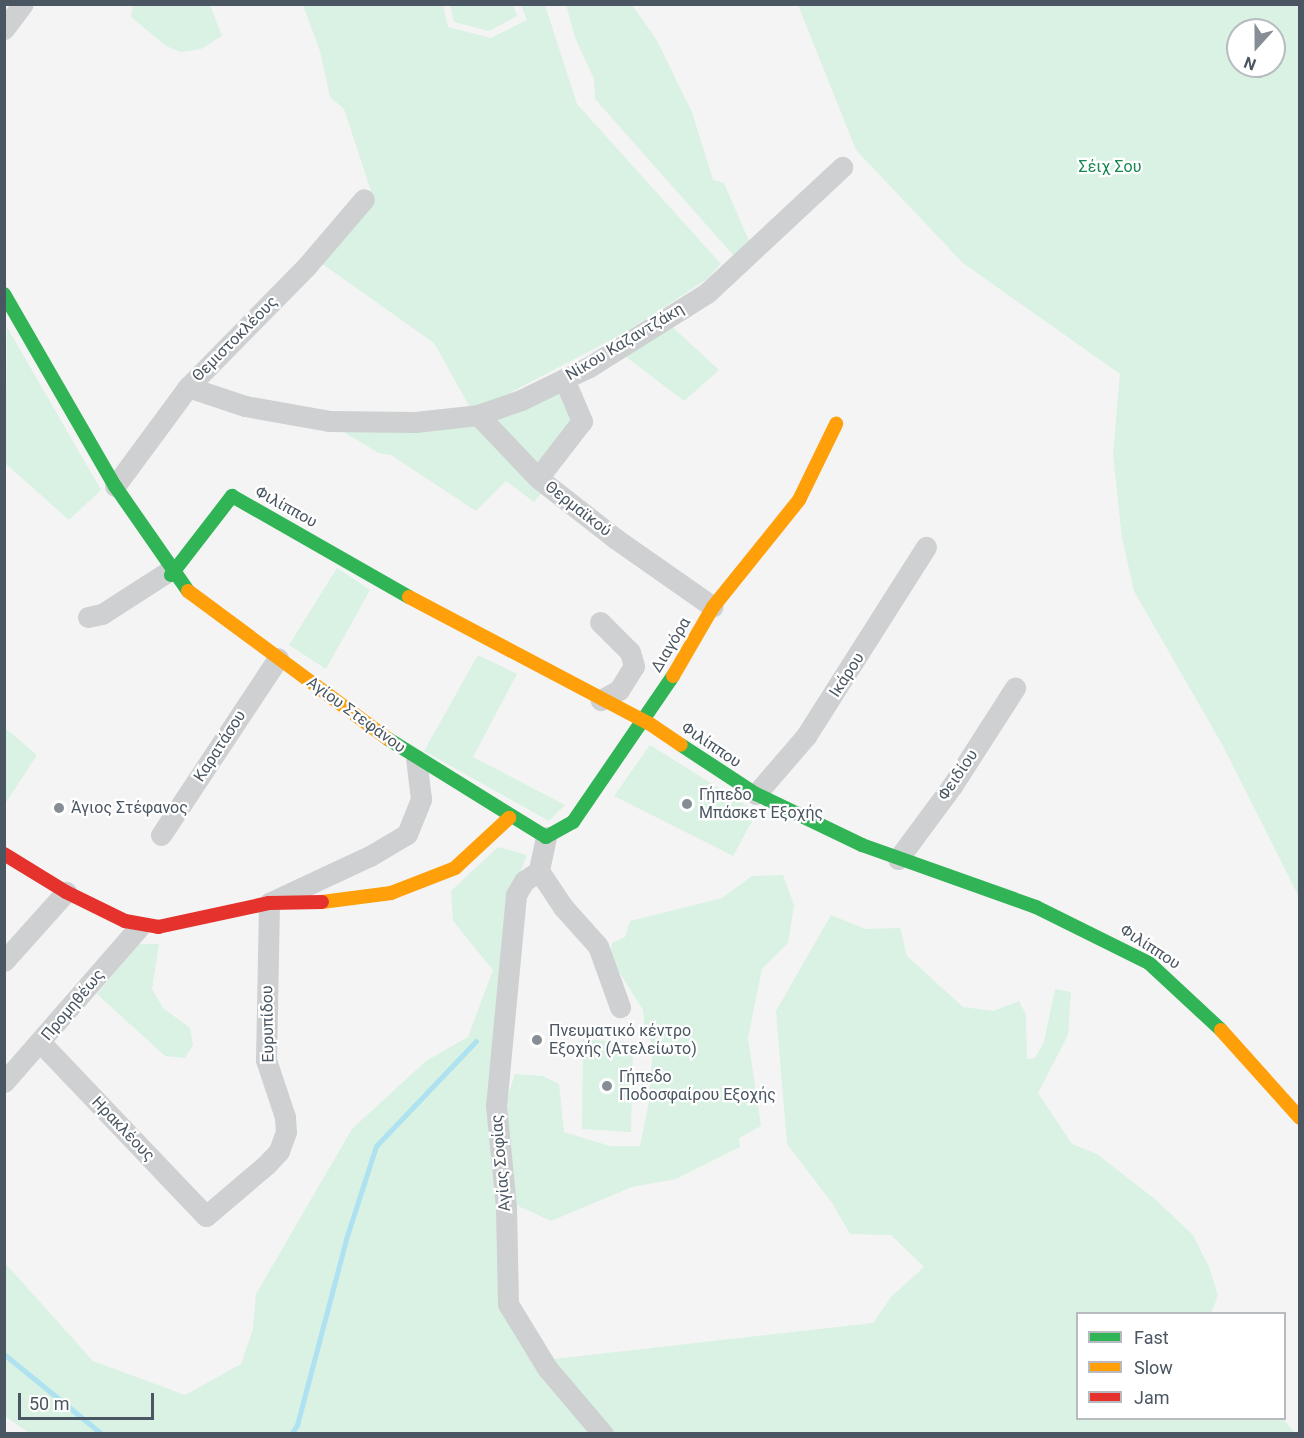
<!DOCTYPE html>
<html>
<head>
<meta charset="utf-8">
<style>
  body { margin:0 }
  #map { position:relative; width:1304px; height:1438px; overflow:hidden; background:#f4f4f4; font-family:Roboto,sans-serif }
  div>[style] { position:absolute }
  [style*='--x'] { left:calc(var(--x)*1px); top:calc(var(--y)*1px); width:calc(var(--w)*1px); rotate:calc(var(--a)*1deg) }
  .green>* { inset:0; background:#d9f2e3 }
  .stream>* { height:5px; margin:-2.5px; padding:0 2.5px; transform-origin:2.5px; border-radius:2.5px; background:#aee2f0 }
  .street>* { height:21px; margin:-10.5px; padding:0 10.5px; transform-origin:10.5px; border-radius:10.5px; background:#ced0d2 }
  .fast>* { height:14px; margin:-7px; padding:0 7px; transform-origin:7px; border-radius:7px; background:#30b455 }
  .slow>* { height:14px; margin:-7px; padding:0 7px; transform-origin:7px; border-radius:7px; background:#ff9f0a }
  .jam>* { height:14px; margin:-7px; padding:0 7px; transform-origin:7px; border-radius:7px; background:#e5322d }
  .dots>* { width:16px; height:16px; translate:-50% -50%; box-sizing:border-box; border:3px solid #fff; border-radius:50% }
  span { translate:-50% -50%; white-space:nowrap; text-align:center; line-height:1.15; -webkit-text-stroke:4.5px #fff; paint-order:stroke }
  .park-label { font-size:16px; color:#17864f }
  .street-label { font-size:16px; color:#4a5661 }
  .poi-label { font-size:16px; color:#4a5661 }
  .left { translate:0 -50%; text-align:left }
  .frame { position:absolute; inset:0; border:6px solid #4a5661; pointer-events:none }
  .legend { position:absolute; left:1076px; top:1312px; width:210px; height:108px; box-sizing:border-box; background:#fff; border:2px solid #b7bbc0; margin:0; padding:8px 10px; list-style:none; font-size:18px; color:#4a5661 }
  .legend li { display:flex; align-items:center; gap:12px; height:30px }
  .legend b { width:30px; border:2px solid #b7bbc0 }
  .north { position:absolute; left:1226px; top:18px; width:60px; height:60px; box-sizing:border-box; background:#fff; border:2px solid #b7bbc0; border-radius:50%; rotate:201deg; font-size:16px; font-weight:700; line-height:24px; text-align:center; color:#4a5661 }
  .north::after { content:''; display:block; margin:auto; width:21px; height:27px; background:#868d94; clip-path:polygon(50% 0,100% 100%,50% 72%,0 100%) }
  .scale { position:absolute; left:18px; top:1393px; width:136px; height:27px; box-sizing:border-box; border:3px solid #4a5661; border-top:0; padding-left:8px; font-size:18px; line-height:21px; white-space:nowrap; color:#4a5661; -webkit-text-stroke:4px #fff; paint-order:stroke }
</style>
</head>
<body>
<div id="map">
  <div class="green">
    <div style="clip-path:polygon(133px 5px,210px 5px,222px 36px,201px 49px,181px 52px,166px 46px,131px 17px)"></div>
    <div style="clip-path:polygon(303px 5px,443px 5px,448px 27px,491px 38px,527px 20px,521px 5px,545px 5px,577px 104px,721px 264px,707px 279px,628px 331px,498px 399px,471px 409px,434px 343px,321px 263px,373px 197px,344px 109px,330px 97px,320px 51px)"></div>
    <div style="clip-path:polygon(450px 5px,513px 5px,517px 16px,489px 31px,454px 22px)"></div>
    <div style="clip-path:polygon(566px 5px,632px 5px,656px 39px,692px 112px,713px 180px,724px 183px,749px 241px,734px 256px,595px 99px,594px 79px,576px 40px)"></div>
    <div style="clip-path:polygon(evenodd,798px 5px,1299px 5px,1299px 897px,1223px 746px,1134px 591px,1122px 538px,1113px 454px,1120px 374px,963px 263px,856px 150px,798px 5px,1238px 30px,1274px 30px,1274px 66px,1238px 66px,1238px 30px)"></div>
    <div style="clip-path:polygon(668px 323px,719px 370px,684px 401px,625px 356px)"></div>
    <div style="clip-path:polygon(7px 327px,101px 490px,69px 520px,5px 463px)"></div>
    <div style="clip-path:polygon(564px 390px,575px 424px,537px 473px,484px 417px)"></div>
    <div style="clip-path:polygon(478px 418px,546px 487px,534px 502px,506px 481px,476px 511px,391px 455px,379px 453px,333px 426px)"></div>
    <div style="clip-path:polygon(337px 568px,370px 590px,326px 669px,289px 645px)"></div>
    <div style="clip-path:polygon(478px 655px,517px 674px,473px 757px,565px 805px,549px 821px,424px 751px)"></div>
    <div style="clip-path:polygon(5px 728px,37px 755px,5px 804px)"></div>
    <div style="clip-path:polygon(650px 745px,757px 812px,733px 856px,614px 796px)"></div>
    <div style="clip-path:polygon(498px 847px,527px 855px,513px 892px,507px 960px,503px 1274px,536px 1361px,873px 1323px,891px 1297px,924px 1267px,891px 1235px,850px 1234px,832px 1203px,787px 1144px,776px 1011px,831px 915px,865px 929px,900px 928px,907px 956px,963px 1007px,993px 1011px,1019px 1001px,1026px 1015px,1027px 1059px,1035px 1058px,1044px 1042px,1055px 989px,1071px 992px,1068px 1035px,1038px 1093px,1072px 1144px,1097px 1154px,1156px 1200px,1193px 1235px,1209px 1267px,1218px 1295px,1211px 1313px,1078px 1314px,1078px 1418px,1283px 1419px,1295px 1433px,29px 1433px,5px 1416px,4px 1262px,93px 1361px,185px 1395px,241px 1364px,253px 1329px,256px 1294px,352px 1129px,426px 1061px,468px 1037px,493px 970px,453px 921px,451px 891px)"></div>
    <div style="clip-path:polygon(783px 875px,794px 905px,788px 943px,762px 969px,748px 1038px,761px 1126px,739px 1138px,740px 1147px,676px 1179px,632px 1187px,551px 1221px,516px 1205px,510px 1173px,507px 1098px,515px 1074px,543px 1076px,559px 1084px,564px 1132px,610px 1146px,640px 1146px,649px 1102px,653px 1044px,645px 1033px,643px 1010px,609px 956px,612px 943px,625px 937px,630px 921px,722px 898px,752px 876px)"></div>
    <div style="clip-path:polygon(138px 944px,159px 944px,152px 989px,163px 1008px,190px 1028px,193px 1045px,185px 1058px,165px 1056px,97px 994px)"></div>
    <div style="clip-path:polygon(583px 1039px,633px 1043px,631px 1132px,582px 1129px)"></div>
  </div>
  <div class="stream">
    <div style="--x:5;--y:1355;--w:125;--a:39.2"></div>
    <div style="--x:291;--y:1434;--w:11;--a:-56"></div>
    <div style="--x:297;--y:1425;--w:192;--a:-75.2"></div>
    <div style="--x:346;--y:1239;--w:98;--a:-72.1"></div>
    <div style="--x:376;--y:1146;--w:145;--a:-46.4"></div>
  </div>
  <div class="street">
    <div style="--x:4;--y:29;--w:31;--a:-53"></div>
    <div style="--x:564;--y:379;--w:46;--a:66.8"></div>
    <div style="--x:582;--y:421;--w:72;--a:127.7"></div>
    <div style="--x:538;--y:478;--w:99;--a:38"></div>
    <div style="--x:616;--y:539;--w:118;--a:35"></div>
    <div style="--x:188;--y:387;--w:60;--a:18.4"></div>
    <div style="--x:245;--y:406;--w:85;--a:10.1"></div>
    <div style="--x:329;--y:421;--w:86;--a:0.7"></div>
    <div style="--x:415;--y:422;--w:63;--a:-6.3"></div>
    <div style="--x:478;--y:415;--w:46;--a:-19.2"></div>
    <div style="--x:521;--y:400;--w:76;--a:-25.9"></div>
    <div style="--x:589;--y:367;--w:139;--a:-32.1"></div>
    <div style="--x:707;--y:293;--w:185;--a:-43"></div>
    <div style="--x:478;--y:415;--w:87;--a:46.4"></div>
    <div style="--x:115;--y:486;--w:123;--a:-53.6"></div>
    <div style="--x:188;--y:387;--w:168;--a:-45.5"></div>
    <div style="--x:306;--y:267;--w:89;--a:-49.5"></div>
    <div style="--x:88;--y:617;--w:14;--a:-12"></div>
    <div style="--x:102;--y:614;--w:80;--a:-32.7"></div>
    <div style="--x:600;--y:622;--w:42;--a:45"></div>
    <div style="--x:630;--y:652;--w:15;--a:74"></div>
    <div style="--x:634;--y:666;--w:28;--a:122"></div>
    <div style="--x:619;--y:690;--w:21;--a:151"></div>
    <div style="--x:756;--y:794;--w:77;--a:-49.2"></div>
    <div style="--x:806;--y:736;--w:224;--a:-57.6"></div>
    <div style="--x:161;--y:835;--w:212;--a:-56.5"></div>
    <div style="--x:546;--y:837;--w:35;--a:102"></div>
    <div style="--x:539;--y:871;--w:18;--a:146"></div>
    <div style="--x:524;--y:881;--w:16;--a:120"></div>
    <div style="--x:516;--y:895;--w:211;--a:95.4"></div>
    <div style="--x:496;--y:1105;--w:102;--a:84.4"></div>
    <div style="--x:506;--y:1207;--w:97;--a:88.8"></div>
    <div style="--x:508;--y:1304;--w:75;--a:58.6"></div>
    <div style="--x:547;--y:1368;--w:87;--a:49.7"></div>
    <div style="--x:898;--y:859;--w:91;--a:-53.5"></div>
    <div style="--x:952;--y:786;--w:117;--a:-57.3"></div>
    <div style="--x:539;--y:871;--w:43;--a:56.3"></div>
    <div style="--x:563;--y:907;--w:52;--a:48.1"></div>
    <div style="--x:598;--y:946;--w:65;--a:70.2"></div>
    <div style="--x:4;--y:961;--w:93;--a:-48.1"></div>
    <div style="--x:41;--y:1043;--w:239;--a:46.4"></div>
    <div style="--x:206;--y:1216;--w:80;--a:-40.4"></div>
    <div style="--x:267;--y:1164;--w:18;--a:-47"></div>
    <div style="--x:279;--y:1151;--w:20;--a:-70"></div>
    <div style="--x:286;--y:1132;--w:15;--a:-94"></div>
    <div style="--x:285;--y:1117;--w:60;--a:-108.4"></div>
    <div style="--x:266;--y:1060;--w:157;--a:-88.9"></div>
    <div style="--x:269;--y:903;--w:111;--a:-25"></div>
    <div style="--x:370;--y:856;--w:43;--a:-30.7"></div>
    <div style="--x:407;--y:834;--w:38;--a:-68"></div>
    <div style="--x:421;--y:799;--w:39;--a:-97"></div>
    <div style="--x:4;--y:1082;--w:206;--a:-48.9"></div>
  </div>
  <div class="fast">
    <div style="--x:4;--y:294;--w:222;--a:60"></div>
    <div style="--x:115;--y:486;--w:128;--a:55.2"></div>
    <div style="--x:171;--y:575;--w:100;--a:-52.3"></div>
    <div style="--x:232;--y:496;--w:204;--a:29.7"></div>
    <div style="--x:388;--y:739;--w:186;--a:31.8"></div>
    <div style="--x:546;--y:837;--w:31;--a:-29"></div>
    <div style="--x:573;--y:822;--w:177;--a:-55.6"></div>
    <div style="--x:681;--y:745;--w:90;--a:33.2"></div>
    <div style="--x:756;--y:794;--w:118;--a:25.7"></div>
    <div style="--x:862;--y:845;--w:185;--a:19.6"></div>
    <div style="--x:1036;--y:907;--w:126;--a:26.4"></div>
    <div style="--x:1149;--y:963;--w:98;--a:42.9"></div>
  </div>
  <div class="slow">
    <div style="--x:188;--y:591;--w:249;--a:36.5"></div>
    <div style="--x:409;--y:597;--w:272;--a:27.8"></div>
    <div style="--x:650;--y:724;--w:37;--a:34"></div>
    <div style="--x:673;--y:676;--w:80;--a:-59.9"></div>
    <div style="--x:713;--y:607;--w:137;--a:-51.2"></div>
    <div style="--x:799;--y:500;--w:85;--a:-64"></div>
    <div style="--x:322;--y:902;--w:70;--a:-7.4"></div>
    <div style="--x:391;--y:893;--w:69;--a:-21.3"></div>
    <div style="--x:455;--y:868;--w:74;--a:-42.8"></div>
    <div style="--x:1221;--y:1030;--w:118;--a:48.1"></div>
  </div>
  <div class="jam">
    <div style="--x:4;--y:854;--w:73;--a:31.5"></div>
    <div style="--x:66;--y:892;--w:66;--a:26.2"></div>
    <div style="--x:125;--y:921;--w:34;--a:10"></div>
    <div style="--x:158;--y:927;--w:114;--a:-12.2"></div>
    <div style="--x:269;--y:903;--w:53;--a:-1.1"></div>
  </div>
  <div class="dots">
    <div style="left:687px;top:804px;background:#868d94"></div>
    <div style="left:59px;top:808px;background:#868d94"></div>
    <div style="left:537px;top:1040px;background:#868d94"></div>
    <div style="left:607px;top:1086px;background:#868d94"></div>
  </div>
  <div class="park-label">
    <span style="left:1110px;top:167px">Σέιχ Σου</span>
  </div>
  <div class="street-label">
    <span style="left:235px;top:339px;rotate:-45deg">Θεμιστοκλέους</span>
    <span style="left:625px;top:342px;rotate:-31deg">Νίκου Καζαντζάκη</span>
    <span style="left:286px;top:507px;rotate:29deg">Φιλίππου</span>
    <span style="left:578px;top:509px;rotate:38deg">Θερμαϊκού</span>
    <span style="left:671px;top:645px;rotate:-59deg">Διαγόρα</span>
    <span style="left:847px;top:675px;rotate:-57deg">Ικάρου</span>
    <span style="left:356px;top:715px;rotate:36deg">Αγίου Στεφάνου</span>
    <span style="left:711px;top:745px;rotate:34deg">Φιλίππου</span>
    <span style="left:220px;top:746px;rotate:-57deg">Καρατάσου</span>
    <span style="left:958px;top:775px;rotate:-56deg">Φειδίου</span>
    <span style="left:1150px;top:947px;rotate:33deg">Φιλίππου</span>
    <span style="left:73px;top:1005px;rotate:-50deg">Προμηθέως</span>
    <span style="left:268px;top:1024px;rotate:-91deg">Ευρυπίδου</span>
    <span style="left:123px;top:1129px;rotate:46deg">Ηρακλέους</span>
    <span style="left:501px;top:1163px;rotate:-95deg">Αγίας Σοφίας</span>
  </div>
  <div class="poi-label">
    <span class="left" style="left:699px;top:804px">Γήπεδο<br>Μπάσκετ Εξοχής</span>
    <span class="left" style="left:71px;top:808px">Άγιος Στέφανος</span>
    <span class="left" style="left:549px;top:1040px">Πνευματικό κέντρο<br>Εξοχής (Ατελείωτο)</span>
    <span class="left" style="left:619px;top:1086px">Γήπεδο<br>Ποδοσφαίρου Εξοχής</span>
  </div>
  <div class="frame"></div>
  <ul class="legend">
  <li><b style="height:8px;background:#30b455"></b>Fast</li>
  <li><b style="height:8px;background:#ff9f0a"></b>Slow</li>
  <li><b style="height:8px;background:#e5322d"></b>Jam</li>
  </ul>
  <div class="north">N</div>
  <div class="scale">50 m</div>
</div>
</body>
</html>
